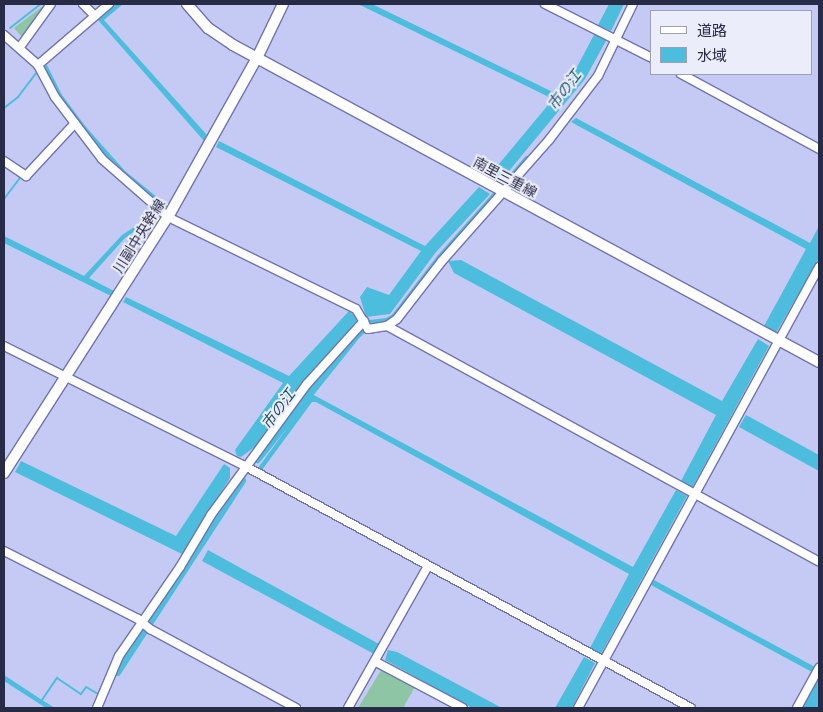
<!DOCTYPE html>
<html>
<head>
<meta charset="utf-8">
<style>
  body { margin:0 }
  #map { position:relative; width:823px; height:712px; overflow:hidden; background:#c5caf4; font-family:"Asap Condensed","Noto Sans JP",sans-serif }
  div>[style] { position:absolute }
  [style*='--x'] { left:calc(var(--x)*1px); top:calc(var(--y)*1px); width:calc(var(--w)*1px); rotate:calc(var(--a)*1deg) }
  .green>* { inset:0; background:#8dc5a5 }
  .water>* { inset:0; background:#4cbddc }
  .stream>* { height:2px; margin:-1px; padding:0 1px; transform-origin:1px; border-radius:1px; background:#4cbddc }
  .canal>* { height:7px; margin:-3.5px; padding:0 3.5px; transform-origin:3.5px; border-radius:3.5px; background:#4cbddc }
  .roads { filter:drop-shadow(1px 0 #6f74b2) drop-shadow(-1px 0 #6f74b2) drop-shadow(0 1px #6f74b2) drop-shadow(0 -1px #6f74b2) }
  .street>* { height:8px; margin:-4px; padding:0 4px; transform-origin:4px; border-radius:4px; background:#fff }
  .secondary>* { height:10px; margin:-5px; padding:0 5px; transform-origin:5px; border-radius:5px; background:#fff }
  span { translate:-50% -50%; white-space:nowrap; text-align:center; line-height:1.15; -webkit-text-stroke:4px #ebedfb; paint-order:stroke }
  .street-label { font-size:14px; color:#282b45 }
  .water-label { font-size:15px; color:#21515f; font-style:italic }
  .frame { position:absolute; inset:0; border:5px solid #282b45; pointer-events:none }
  .legend { position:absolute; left:650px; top:10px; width:162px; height:65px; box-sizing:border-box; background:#ebedfb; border:1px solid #9d9fb2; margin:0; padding:6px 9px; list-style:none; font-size:15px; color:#282b45 }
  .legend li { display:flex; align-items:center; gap:10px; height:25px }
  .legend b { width:25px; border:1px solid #9d9fb2 }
</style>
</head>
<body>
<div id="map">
  <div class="green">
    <div style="clip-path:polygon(43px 6px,46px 10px,23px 38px,14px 28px)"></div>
    <div style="clip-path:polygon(383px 667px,416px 685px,403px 708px,358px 708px)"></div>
  </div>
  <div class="water">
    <div style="clip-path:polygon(116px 4px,123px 4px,104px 20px,207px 135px,204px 141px,98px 20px)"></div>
    <div style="clip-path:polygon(358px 4px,372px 4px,557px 94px,577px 67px,595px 33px,607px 39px,585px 79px,500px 182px,489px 176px,553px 99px)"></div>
    <div style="clip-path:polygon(609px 4px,624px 4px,611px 31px,598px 25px)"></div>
    <div style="clip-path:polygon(47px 65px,62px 95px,86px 127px,125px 171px,168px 206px,165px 210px,107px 158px,57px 95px,42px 66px)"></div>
    <div style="clip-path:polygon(576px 118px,810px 243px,819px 226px,819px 258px,776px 333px,764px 326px,806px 249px,571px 122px)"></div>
    <div style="clip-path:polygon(219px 141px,425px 246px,479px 187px,490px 194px,436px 252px,390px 314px,366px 317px,360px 297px,367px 287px,389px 295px,421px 251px,216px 147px)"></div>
    <div style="clip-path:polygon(156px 213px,157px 216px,125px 238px,89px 278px,114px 291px,111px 296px,4px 243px,4px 236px,84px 276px,122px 235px)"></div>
    <div style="clip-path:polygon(461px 260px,722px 401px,758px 339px,769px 346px,692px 488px,681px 481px,716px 415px,454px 273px,448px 261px)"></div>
    <div style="clip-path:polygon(126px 297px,289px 376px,349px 311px,358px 319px,256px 446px,241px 457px,237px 456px,235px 450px,283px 383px,123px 302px)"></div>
    <div style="clip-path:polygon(312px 394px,633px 567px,676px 490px,687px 496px,601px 654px,590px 648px,629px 574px,316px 402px,312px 402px,262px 470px,258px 468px)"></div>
    <div style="clip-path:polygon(746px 415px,819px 455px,819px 471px,739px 427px)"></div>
    <div style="clip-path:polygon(21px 461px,176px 536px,224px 464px,230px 468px,230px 478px,182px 554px,15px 472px)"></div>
    <div style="clip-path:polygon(208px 550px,379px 644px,374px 654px,202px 561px)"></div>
    <div style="clip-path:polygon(654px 580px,815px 667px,812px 672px,651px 585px)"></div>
    <div style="clip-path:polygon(388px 650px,397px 652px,502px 708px,472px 708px,385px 660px)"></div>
    <div style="clip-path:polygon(584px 657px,595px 663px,572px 708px,555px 708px)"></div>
    <div style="clip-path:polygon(4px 675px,42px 700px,55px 708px,46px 708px,4px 681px)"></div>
    <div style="clip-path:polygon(819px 675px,819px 708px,802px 708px)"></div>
  </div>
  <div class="stream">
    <div style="--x:10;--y:28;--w:39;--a:-38"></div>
    <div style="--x:4;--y:108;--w:18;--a:-38"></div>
    <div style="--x:18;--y:97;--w:30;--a:-53"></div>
    <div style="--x:27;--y:170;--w:17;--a:-50"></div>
    <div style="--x:4;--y:199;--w:26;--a:-53"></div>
    <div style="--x:42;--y:700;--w:27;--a:-56"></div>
    <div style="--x:57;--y:678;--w:29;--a:34"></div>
    <div style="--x:81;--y:694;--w:9;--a:-54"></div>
    <div style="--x:86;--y:687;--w:16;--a:30"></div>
  </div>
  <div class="canal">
    <div style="--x:506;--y:183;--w:32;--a:-49"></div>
    <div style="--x:257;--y:459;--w:160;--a:-51.3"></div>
    <div style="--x:357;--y:334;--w:17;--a:-40"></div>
    <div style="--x:370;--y:323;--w:16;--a:-7"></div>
    <div style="--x:386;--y:321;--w:9;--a:-27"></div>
    <div style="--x:394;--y:317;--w:76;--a:-52.5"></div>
    <div style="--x:440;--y:257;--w:83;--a:-48.4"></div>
    <div style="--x:117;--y:672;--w:229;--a:-56.9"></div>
  </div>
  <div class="roads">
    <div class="street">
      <div style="--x:83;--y:4;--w:17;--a:45"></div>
      <div style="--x:545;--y:4;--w:120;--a:26.8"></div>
      <div style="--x:4;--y:35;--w:45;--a:41.4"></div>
      <div style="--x:38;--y:65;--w:36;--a:62"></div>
      <div style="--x:55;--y:97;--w:78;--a:52.8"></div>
      <div style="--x:102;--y:159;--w:88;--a:41.3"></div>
      <div style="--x:168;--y:217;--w:209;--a:26.1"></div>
      <div style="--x:356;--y:309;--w:23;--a:59"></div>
      <div style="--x:368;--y:329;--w:19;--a:-9"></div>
      <div style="--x:387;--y:326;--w:12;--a:-35"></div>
      <div style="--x:397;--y:319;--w:73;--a:-52.2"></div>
      <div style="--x:442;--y:261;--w:162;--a:-48.5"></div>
      <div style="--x:549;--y:140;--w:81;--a:-52.6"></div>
      <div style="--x:598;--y:76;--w:80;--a:-64.1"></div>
      <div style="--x:20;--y:47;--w:53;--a:-54.2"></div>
      <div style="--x:38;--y:65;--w:94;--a:-40.7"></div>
      <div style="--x:681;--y:74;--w:157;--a:28.5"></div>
      <div style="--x:4;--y:161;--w:27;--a:34"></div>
      <div style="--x:26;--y:176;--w:72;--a:-47.2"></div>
      <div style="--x:387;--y:326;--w:492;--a:28.6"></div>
      <div style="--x:4;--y:346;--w:269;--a:26.5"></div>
      <div style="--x:245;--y:466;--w:507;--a:28.48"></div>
      <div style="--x:4;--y:551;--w:150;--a:26.9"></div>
      <div style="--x:138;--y:619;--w:16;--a:40"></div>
      <div style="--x:150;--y:629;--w:166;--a:28.4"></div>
      <div style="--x:376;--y:662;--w:98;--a:27.9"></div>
      <div style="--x:97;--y:708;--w:56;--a:-67.1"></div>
      <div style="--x:119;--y:656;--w:108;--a:-55.6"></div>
      <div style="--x:180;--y:567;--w:61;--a:-59.2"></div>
      <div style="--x:211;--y:515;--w:162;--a:-53.8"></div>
      <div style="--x:307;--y:384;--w:85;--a:-47.9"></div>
      <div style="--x:348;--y:708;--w:163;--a:-60.6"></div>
      <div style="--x:578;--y:708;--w:503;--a:-61.34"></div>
      <div style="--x:797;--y:708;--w:46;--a:-61.2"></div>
    </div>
    <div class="secondary">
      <div style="--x:187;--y:4;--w:32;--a:49"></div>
      <div style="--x:208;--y:28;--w:30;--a:34"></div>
      <div style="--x:233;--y:45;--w:666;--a:28.41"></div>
      <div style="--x:4;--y:473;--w:304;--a:-57.4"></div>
      <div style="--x:168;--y:217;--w:182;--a:-60.8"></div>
      <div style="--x:257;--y:58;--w:60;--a:-64.3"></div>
    </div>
  </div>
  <div class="street-label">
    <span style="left:505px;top:177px;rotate:28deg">南里三重線</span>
    <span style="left:139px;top:236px;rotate:-58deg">川副中央幹線</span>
  </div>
  <div class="water-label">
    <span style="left:564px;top:90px;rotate:-53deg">市の江</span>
    <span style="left:278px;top:409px;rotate:-53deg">市の江</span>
  </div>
  <div class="frame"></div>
  <ul class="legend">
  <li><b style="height:6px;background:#fff"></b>道路</li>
  <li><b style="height:14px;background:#4cbddc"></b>水域</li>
  </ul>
</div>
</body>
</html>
